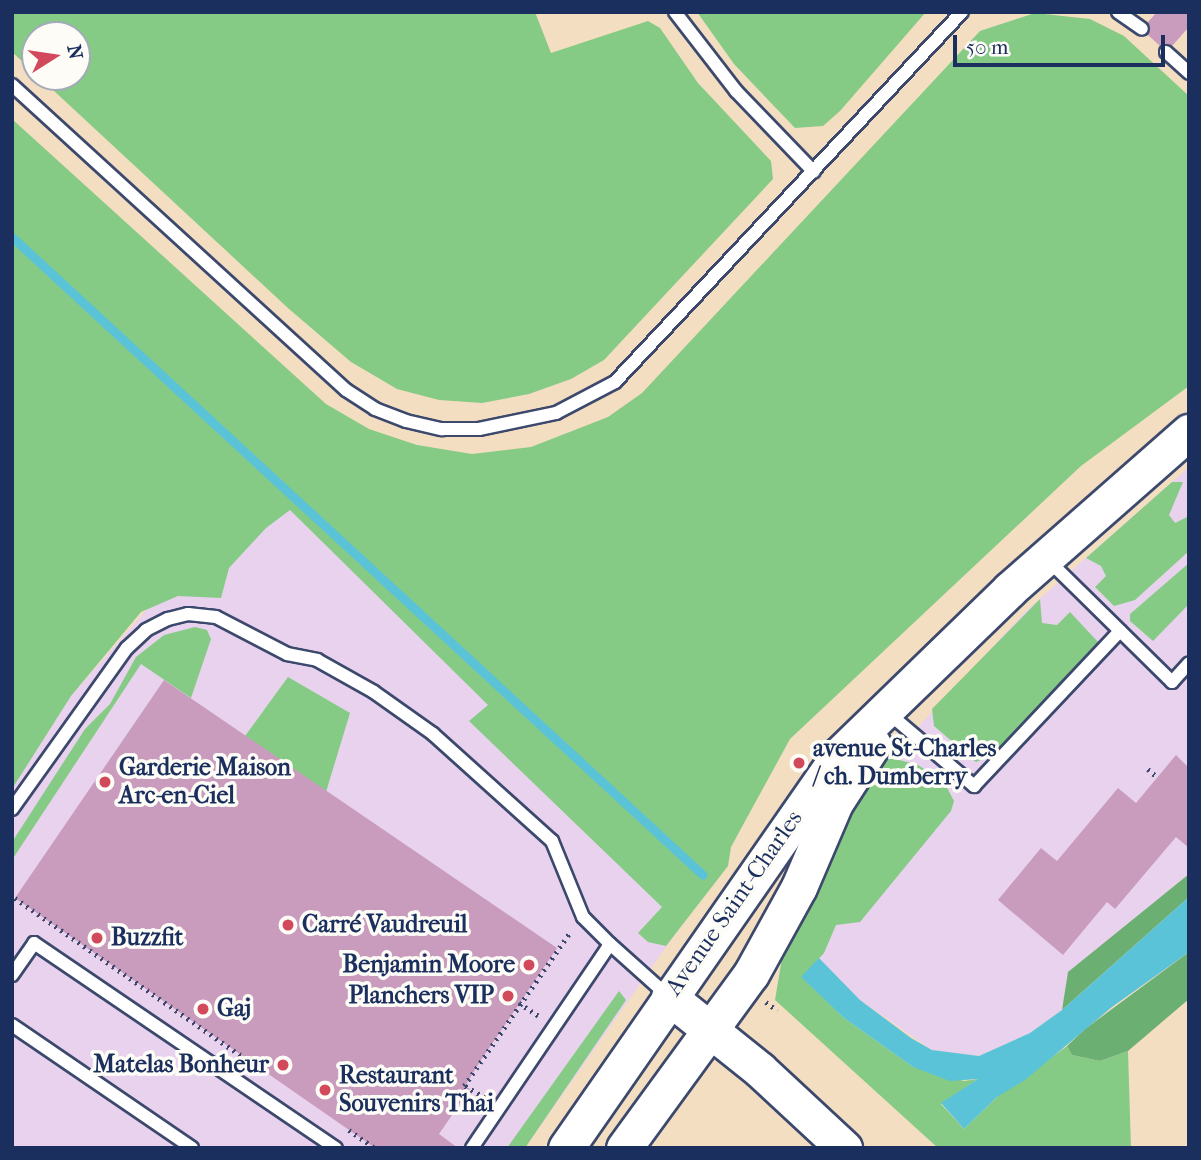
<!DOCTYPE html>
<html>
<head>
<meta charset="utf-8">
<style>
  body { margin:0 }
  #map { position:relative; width:1201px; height:1160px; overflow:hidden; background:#f4dec2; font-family:"IM FELL French Canon",serif }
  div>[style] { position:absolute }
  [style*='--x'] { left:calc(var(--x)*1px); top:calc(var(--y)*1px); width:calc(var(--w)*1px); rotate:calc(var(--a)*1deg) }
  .built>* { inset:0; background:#e8d2ee }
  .green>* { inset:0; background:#86cb85 }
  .forest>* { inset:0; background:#6caf72 }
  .water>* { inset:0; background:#5bc3d8 }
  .stream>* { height:9px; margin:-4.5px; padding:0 4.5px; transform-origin:4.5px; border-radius:4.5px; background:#5bc3d8 }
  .building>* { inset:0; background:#c99cbe }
  .path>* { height:4.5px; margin-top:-2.25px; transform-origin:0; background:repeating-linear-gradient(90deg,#3c496d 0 2px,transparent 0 7px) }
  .roads { filter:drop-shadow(2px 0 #3c496d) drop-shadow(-2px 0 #3c496d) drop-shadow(0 2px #3c496d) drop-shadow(0 -2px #3c496d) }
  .lane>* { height:12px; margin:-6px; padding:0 6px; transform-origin:6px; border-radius:6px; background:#fff }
  .secondary>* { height:35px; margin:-17.5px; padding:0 17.5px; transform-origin:17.5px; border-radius:17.5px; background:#fff }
  .dots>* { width:19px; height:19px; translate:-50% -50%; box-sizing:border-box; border:4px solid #fdfcf7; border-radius:50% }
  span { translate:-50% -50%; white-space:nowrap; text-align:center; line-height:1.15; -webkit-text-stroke:7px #fdfcf7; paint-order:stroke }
  .poi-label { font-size:24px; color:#1b2f5e; font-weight:700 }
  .left { translate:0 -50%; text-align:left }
  .right { translate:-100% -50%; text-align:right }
  .street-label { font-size:24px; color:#1b2f5e }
  .frame { position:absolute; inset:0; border:14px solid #1b2f5e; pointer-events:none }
  .north { position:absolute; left:21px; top:21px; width:70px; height:70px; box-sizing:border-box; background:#fdfcf7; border:2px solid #a3aaba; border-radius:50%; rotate:78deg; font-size:19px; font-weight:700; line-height:28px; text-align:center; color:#1b2f5e }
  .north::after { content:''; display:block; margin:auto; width:24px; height:32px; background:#d1495b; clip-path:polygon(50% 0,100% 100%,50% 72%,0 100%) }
  .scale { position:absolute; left:953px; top:35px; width:212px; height:32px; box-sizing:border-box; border:4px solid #1b2f5e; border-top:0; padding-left:9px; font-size:21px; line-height:24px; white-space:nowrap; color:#1b2f5e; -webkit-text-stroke:5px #fdfcf7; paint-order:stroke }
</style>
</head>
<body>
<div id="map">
  <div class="built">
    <div style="clip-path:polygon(1189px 467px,1189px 874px,1069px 972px,1062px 1010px,1030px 1033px,979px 1056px,932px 1050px,860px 1000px,795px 934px,877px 762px,905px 741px,1026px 611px)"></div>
    <div style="clip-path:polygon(259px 481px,706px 890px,525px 1148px,12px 1148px,12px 757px,71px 696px)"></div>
  </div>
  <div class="green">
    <div style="clip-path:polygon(12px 12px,535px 12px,551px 53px,648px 21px,660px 28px,698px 83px,771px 161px,773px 179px,604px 360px,571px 379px,529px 394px,482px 403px,439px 400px,397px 389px,351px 362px,289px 309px,39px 77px,77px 77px,77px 35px,35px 35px,35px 73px,12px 52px)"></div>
    <div style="clip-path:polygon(697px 12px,926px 12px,840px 111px,823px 126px,795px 128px,734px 64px)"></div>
    <div style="clip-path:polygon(1035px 13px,1090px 19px,1124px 36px,1189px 96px,1189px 386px,1081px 466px,790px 739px,731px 847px,728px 866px,666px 946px,648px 942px,638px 933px,662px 907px,469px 721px,488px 705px,290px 510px,266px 528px,229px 568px,221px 598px,178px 596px,141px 612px,71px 696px,12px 789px,12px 119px,326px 404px,369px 429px,417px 445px,472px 454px,531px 447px,608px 417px,642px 393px,980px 31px)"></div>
    <div style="clip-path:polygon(1172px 482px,1183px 482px,1169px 515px,1175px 523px,1189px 516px,1189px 551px,1135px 600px,1114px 606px,1095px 587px,1106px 576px,1101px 566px,1086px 558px)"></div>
    <div style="clip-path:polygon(1189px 563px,1189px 604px,1153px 641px,1130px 621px,1130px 614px)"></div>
    <div style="clip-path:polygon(1040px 599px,1042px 623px,1057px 625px,1070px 612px,1099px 643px,994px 754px,976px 762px,934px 726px,932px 709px)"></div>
    <div style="clip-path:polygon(195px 627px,207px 630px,211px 639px,191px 698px,141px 664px,12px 860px,12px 842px,85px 729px,110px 704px,136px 657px,164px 635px)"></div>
    <div style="clip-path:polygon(288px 677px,350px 713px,326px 792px,245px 736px)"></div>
    <div style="clip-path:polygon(892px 758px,918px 765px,944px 782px,954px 801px,951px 811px,860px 922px,836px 925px,824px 953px,802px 977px,844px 1018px,913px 1067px,964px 1081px,978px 1079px,941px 1104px,964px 1129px,997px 1097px,1067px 1046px,1072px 1055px,1100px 1061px,1128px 1051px,1131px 1148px,938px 1148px,775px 1000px,782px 958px,819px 884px,834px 830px,880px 762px)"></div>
    <div style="clip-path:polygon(619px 991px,626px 1000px,525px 1148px,507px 1148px)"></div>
  </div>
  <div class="forest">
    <div style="clip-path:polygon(1189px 874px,1189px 897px,1062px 1010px,1068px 972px)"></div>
    <div style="clip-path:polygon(1189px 952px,1189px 999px,1128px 1051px,1100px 1061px,1072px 1055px,1067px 1046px,1085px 1029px)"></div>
  </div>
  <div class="water">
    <div style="clip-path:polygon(1189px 897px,1189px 952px,1112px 1007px,1025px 1080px,997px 1097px,964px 1129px,941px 1103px,978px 1079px,950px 1081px,913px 1067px,844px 1018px,801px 977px,819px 958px,860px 1000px,911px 1038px,932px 1050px,979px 1056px,1030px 1033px,1062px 1010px)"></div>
  </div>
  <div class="stream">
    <div style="--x:12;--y:237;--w:940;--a:42.72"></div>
  </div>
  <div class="building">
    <div style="clip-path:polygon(1157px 12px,1189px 12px,1189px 27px,1172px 46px,1160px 46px,1148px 35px,1148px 22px)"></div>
    <div style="clip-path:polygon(164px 680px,557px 948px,481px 1060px,465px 1086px,470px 1089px,439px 1134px,458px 1148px,375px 1148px,15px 898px)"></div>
    <div style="clip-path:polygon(1176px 755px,1189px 768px,1189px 848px,1176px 837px,1115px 909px,1107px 902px,1063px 955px,998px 900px,1041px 848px,1057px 861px,1118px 788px,1136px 803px)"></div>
  </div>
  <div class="path">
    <div style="--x:1148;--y:769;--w:12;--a:42"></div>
    <div style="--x:15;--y:898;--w:287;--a:34.9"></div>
    <div style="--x:766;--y:1002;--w:14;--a:36"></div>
    <div style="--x:519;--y:1003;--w:24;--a:33"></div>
    <div style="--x:485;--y:1098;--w:24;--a:-150"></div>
    <div style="--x:464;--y:1086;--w:188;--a:-55.4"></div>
    <div style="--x:349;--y:1130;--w:32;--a:35"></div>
  </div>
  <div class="roads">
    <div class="lane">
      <div style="--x:675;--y:12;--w:100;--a:52.3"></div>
      <div style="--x:736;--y:91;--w:112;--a:46.1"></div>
      <div style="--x:1118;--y:12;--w:29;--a:35"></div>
      <div style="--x:1166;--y:52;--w:31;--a:42"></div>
      <div style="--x:12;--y:85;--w:452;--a:42.4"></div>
      <div style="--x:346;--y:390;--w:35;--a:33"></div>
      <div style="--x:375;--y:409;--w:33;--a:21"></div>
      <div style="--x:406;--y:421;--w:37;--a:13"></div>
      <div style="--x:442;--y:429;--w:37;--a:0"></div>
      <div style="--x:479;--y:429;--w:79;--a:-11.7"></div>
      <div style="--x:556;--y:413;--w:67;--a:-27.7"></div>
      <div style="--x:615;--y:382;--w:507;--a:-46.84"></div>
      <div style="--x:1048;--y:560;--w:174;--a:44.5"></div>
      <div style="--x:1172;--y:682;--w:25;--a:-48"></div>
      <div style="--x:886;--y:711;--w:116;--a:40.4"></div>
      <div style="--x:974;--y:786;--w:213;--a:-46.7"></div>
      <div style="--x:12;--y:809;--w:198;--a:-54.5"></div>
      <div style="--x:127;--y:648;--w:26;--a:-43"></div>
      <div style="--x:146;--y:630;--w:25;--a:-27"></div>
      <div style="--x:168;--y:619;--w:21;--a:-14"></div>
      <div style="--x:188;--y:614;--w:28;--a:6"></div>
      <div style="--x:216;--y:617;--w:80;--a:27.5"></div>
      <div style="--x:287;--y:654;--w:31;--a:11"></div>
      <div style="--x:317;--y:660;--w:65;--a:29.3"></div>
      <div style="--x:374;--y:692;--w:72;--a:35.4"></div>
      <div style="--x:433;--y:734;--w:160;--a:42"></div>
      <div style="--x:552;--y:841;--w:82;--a:67.8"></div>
      <div style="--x:583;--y:917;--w:38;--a:45"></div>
      <div style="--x:12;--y:975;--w:39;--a:-55"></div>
      <div style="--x:34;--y:943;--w:365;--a:34.2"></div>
      <div style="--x:12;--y:1025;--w:218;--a:34.3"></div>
      <div style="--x:472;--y:1148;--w:246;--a:-55.9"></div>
      <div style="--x:610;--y:944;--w:76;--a:41.8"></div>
    </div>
    <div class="secondary">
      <div style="--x:669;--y:997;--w:117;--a:38.7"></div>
      <div style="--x:760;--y:1070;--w:115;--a:42.9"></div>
      <div style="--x:566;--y:1148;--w:479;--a:-55.2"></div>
      <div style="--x:839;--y:755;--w:238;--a:-44.1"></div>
      <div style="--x:1010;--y:589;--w:238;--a:-41.3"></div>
      <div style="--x:624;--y:1148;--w:215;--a:-53.9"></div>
      <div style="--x:751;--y:974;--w:99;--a:-61.1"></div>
      <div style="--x:799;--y:887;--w:91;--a:-66.8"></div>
      <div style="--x:835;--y:803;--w:70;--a:-57.2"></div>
    </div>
  </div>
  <div class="dots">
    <div style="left:799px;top:763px;background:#d1495b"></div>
    <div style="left:105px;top:782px;background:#d1495b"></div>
    <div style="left:288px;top:925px;background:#d1495b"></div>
    <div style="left:97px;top:938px;background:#d1495b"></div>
    <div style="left:529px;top:965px;background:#d1495b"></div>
    <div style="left:508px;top:996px;background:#d1495b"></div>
    <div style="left:203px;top:1009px;background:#d1495b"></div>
    <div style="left:283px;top:1065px;background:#d1495b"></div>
    <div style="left:325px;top:1090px;background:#d1495b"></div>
  </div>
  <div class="poi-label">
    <span class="left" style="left:813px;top:763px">avenue St-Charles<br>/ ch. Dumberry</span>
    <span class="left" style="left:119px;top:782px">Garderie Maison<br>Arc-en-Ciel</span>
    <span class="left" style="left:302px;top:925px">Carré Vaudreuil</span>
    <span class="left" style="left:111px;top:938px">Buzzfit</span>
    <span class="right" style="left:515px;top:965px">Benjamin Moore</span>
    <span class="right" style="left:494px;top:996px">Planchers VIP</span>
    <span class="left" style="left:217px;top:1009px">Gaj</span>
    <span class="right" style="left:269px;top:1065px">Matelas Bonheur</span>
    <span class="left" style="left:339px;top:1090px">Restaurant<br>Souvenirs Thai</span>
  </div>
  <div class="street-label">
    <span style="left:734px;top:903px;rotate:-55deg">Avenue Saint-Charles</span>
  </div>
  <div class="frame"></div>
  <div class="north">N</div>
  <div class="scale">50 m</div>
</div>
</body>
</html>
